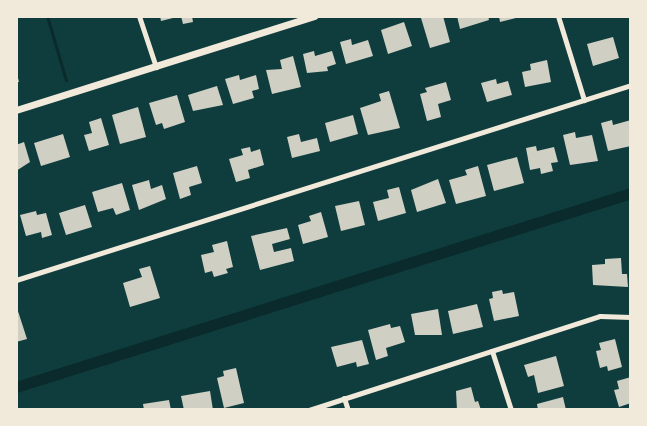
<!DOCTYPE html>
<html>
<head>
<meta charset="utf-8">
<style>
  body { margin:0 }
  #map { position:relative; width:647px; height:426px; overflow:hidden; background:#0f3d3e; font-family:Inter,sans-serif }
  div>[style] { position:absolute }
  [style*='--x'] { left:calc(var(--x)*1px); top:calc(var(--y)*1px); width:calc(var(--w)*1px); rotate:calc(var(--a)*1deg) }
  .stream>* { height:3px; margin:-1.5px; padding:0 1.5px; transform-origin:1.5px; border-radius:1.5px; background:#0a2a2b }
  .canal>* { height:11px; margin:-5.5px; padding:0 5.5px; transform-origin:5.5px; border-radius:5.5px; background:#0a2a2b }
  .building>* { inset:0; background:#cfcfc3 }
  .minor>* { height:5px; margin:-2.5px; padding:0 2.5px; transform-origin:2.5px; border-radius:2.5px; background:#f1e9da }
  .tertiary>* { height:7px; margin:-3.5px; padding:0 3.5px; transform-origin:3.5px; border-radius:3.5px; background:#f1e9da }
  span { translate:-50% -50%; white-space:nowrap; text-align:center; line-height:1.15; -webkit-text-stroke:4.5px #f1e9da; paint-order:stroke }
  .frame { position:absolute; inset:0; border:18px solid #f1e9da; pointer-events:none }
</style>
</head>
<body>
<div id="map">
  <div class="stream">
    <div style="--x:47;--y:16;--w:67;--a:73.5"></div>
  </div>
  <div class="canal">
    <div style="--x:16;--y:387;--w:645;--a:-17.51"></div>
  </div>
  <div class="building">
    <div style="clip-path:polygon(160px 16px,177px 16px,177px 17px,161px 21px)"></div>
    <div style="clip-path:polygon(181px 16px,192px 16px,193px 22px,183px 24px)"></div>
    <div style="clip-path:polygon(443px 16px,450px 42px,430px 48px,421px 18px)"></div>
    <div style="clip-path:polygon(457px 16px,488px 16px,489px 20px,460px 29px)"></div>
    <div style="clip-path:polygon(499px 16px,519px 16px,520px 17px,500px 22px)"></div>
    <div style="clip-path:polygon(404px 22px,412px 46px,388px 54px,381px 30px)"></div>
    <div style="clip-path:polygon(613px 37px,619px 58px,593px 66px,587px 44px)"></div>
    <div style="clip-path:polygon(351px 39px,352px 45px,368px 40px,373px 56px,346px 64px,340px 42px)"></div>
    <div style="clip-path:polygon(314px 51px,315px 56px,332px 51px,336px 64px,327px 67px,328px 71px,307px 73px,303px 54px)"></div>
    <div style="clip-path:polygon(293px 56px,301px 87px,272px 94px,266px 70px,282px 69px,280px 60px)"></div>
    <div style="clip-path:polygon(547px 60px,551px 82px,525px 87px,522px 72px,531px 70px,530px 64px)"></div>
    <div style="clip-path:polygon(16px 70px,19px 82px,16px 82px)"></div>
    <div style="clip-path:polygon(239px 75px,240px 80px,256px 75px,259px 89px,252px 91px,254px 98px,233px 104px,225px 79px)"></div>
    <div style="clip-path:polygon(496px 79px,497px 84px,508px 81px,512px 95px,487px 102px,481px 83px)"></div>
    <div style="clip-path:polygon(446px 82px,451px 100px,438px 104px,441px 117px,427px 121px,420px 94px,427px 92px,425px 88px)"></div>
    <div style="clip-path:polygon(217px 86px,223px 105px,193px 111px,188px 95px)"></div>
    <div style="clip-path:polygon(389px 91px,400px 128px,368px 135px,360px 108px,381px 101px,379px 94px)"></div>
    <div style="clip-path:polygon(177px 95px,185px 122px,164px 129px,162px 123px,156px 125px,149px 103px)"></div>
    <div style="clip-path:polygon(138px 107px,146px 137px,120px 144px,112px 115px)"></div>
    <div style="clip-path:polygon(353px 115px,358px 134px,330px 142px,325px 123px)"></div>
    <div style="clip-path:polygon(101px 118px,109px 145px,89px 151px,84px 135px,92px 133px,89px 122px)"></div>
    <div style="clip-path:polygon(612px 120px,613px 125px,631px 120px,631px 146px,608px 151px,601px 123px)"></div>
    <div style="clip-path:polygon(575px 132px,576px 138px,592px 135px,598px 161px,570px 165px,563px 135px)"></div>
    <div style="clip-path:polygon(63px 134px,70px 157px,41px 166px,34px 143px)"></div>
    <div style="clip-path:polygon(299px 134px,301px 142px,317px 138px,320px 151px,292px 158px,287px 137px)"></div>
    <div style="clip-path:polygon(24px 142px,30px 162px,16px 171px,16px 145px)"></div>
    <div style="clip-path:polygon(536px 146px,537px 151px,554px 147px,558px 162px,551px 163px,553px 171px,541px 174px,540px 168px,530px 170px,526px 148px)"></div>
    <div style="clip-path:polygon(250px 147px,251px 152px,260px 149px,264px 165px,248px 170px,250px 178px,236px 182px,229px 159px,243px 155px,241px 149px)"></div>
    <div style="clip-path:polygon(517px 157px,524px 183px,494px 191px,487px 165px)"></div>
    <div style="clip-path:polygon(197px 166px,202px 183px,189px 187px,191px 195px,180px 199px,173px 173px)"></div>
    <div style="clip-path:polygon(478px 166px,486px 196px,456px 204px,449px 180px,467px 175px,465px 170px)"></div>
    <div style="clip-path:polygon(438px 179px,446px 203px,417px 212px,411px 190px)"></div>
    <div style="clip-path:polygon(149px 180px,151px 189px,162px 185px,166px 199px,139px 210px,132px 185px)"></div>
    <div style="clip-path:polygon(122px 183px,130px 210px,116px 215px,113px 208px,98px 212px,92px 192px)"></div>
    <div style="clip-path:polygon(399px 187px,406px 213px,378px 221px,373px 202px,389px 198px,387px 190px)"></div>
    <div style="clip-path:polygon(359px 201px,365px 225px,341px 231px,335px 206px)"></div>
    <div style="clip-path:polygon(85px 205px,92px 227px,66px 235px,59px 213px)"></div>
    <div style="clip-path:polygon(36px 211px,37px 215px,46px 213px,52px 235px,42px 238px,41px 232px,26px 236px,20px 215px)"></div>
    <div style="clip-path:polygon(321px 212px,328px 237px,303px 244px,298px 225px,311px 221px,309px 216px)"></div>
    <div style="clip-path:polygon(287px 228px,290px 239px,272px 244px,274px 252px,291px 248px,294px 261px,260px 270px,251px 236px)"></div>
    <div style="clip-path:polygon(227px 241px,233px 267px,226px 269px,228px 273px,214px 277px,212px 271px,205px 273px,201px 255px,214px 252px,212px 245px)"></div>
    <div style="clip-path:polygon(621px 258px,622px 274px,627px 274px,628px 287px,593px 285px,592px 265px,605px 264px,605px 259px)"></div>
    <div style="clip-path:polygon(150px 266px,160px 298px,130px 307px,123px 283px,142px 277px,139px 269px)"></div>
    <div style="clip-path:polygon(502px 290px,503px 294px,514px 292px,519px 316px,494px 321px,489px 299px,493px 298px,492px 292px)"></div>
    <div style="clip-path:polygon(477px 304px,483px 327px,453px 334px,448px 311px)"></div>
    <div style="clip-path:polygon(16px 305px,27px 339px,16px 342px)"></div>
    <div style="clip-path:polygon(438px 309px,442px 335px,415px 335px,411px 314px)"></div>
    <div style="clip-path:polygon(390px 324px,391px 328px,400px 326px,405px 342px,386px 348px,388px 356px,376px 360px,368px 330px)"></div>
    <div style="clip-path:polygon(615px 339px,622px 367px,608px 371px,607px 366px,600px 368px,596px 351px,601px 350px,599px 343px)"></div>
    <div style="clip-path:polygon(362px 340px,369px 364px,357px 367px,356px 362px,337px 367px,331px 347px)"></div>
    <div style="clip-path:polygon(556px 356px,564px 386px,538px 393px,534px 375px,528px 377px,524px 365px)"></div>
    <div style="clip-path:polygon(236px 368px,244px 403px,224px 408px,217px 378px,224px 376px,223px 371px)"></div>
    <div style="clip-path:polygon(631px 377px,631px 403px,619px 407px,614px 390px,619px 389px,617px 381px)"></div>
    <div style="clip-path:polygon(471px 387px,475px 402px,478px 401px,481px 410px,457px 410px,456px 391px)"></div>
    <div style="clip-path:polygon(210px 391px,213px 410px,184px 410px,181px 396px)"></div>
    <div style="clip-path:polygon(563px 397px,566px 410px,538px 410px,537px 404px)"></div>
    <div style="clip-path:polygon(169px 400px,171px 410px,144px 410px,143px 404px)"></div>
  </div>
  <div class="minor">
    <div style="--x:139;--y:16;--w:54;--a:71.6"></div>
    <div style="--x:558;--y:16;--w:88;--a:72.8"></div>
    <div style="--x:16;--y:280;--w:645;--a:-17.59"></div>
    <div style="--x:492;--y:351;--w:62;--a:72.1"></div>
    <div style="--x:344;--y:398;--w:13;--a:72"></div>
    <div style="--x:309;--y:410;--w:306;--a:-17.9"></div>
    <div style="--x:600;--y:316;--w:31;--a:2"></div>
  </div>
  <div class="tertiary">
    <div style="--x:16;--y:110;--w:313;--a:-17.5"></div>
  </div>
  <div class="frame"></div>
</div>
</body>
</html>
